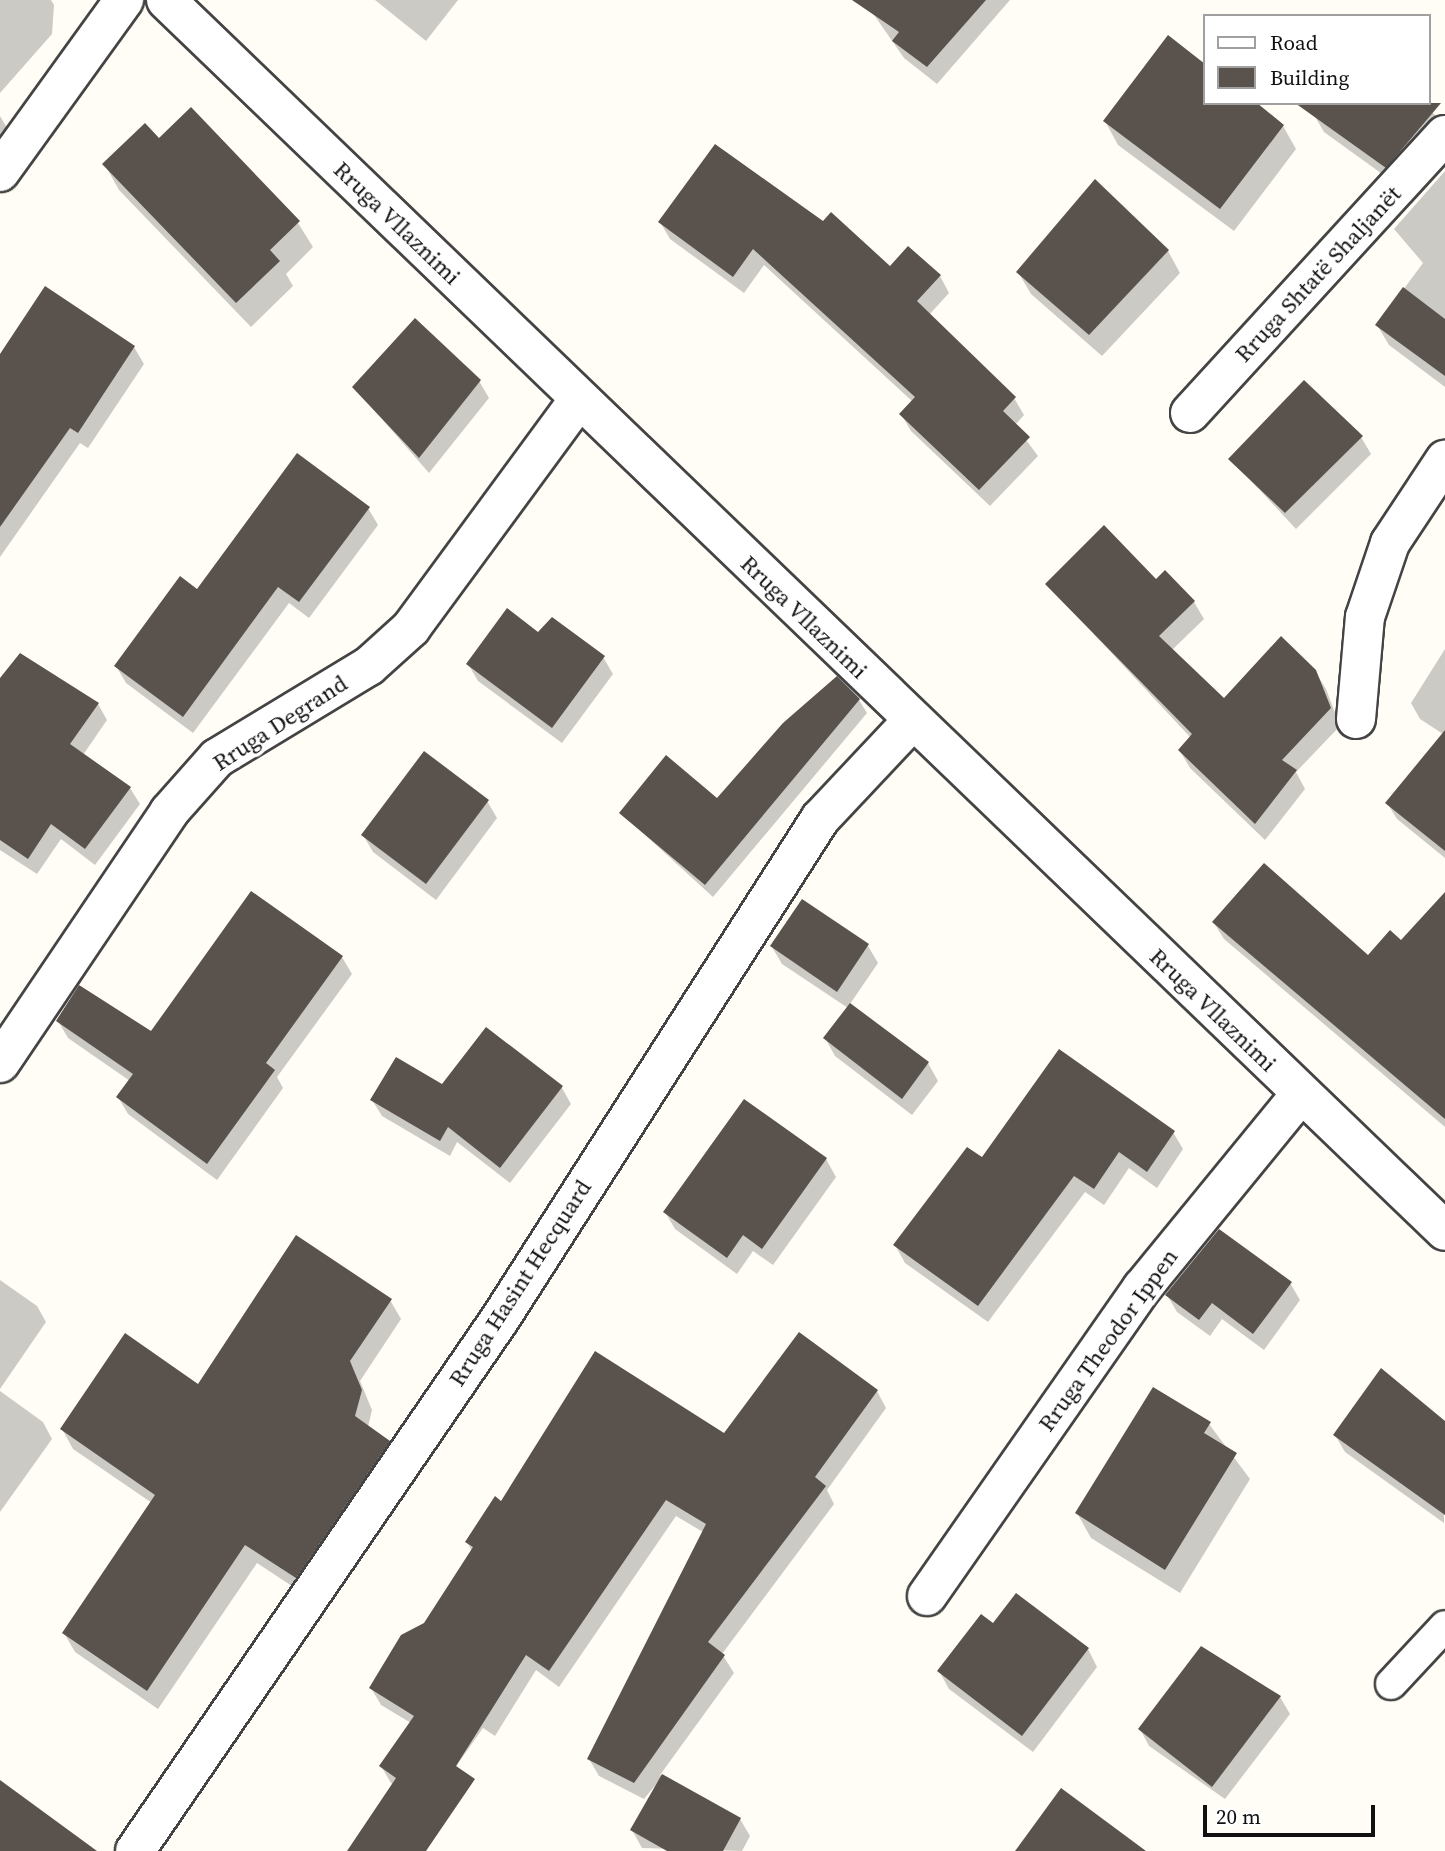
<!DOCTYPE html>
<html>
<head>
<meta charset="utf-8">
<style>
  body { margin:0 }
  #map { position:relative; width:1445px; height:1851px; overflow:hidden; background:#fffdf5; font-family:"Source Serif 4",serif }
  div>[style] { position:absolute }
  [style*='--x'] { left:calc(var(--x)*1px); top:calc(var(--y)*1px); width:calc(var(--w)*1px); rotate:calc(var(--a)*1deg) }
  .shadow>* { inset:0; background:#0003 }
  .building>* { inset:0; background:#5a524d }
  .roads { filter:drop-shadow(2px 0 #444) drop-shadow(-2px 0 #444) drop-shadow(0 2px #444) drop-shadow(0 -2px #444) }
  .service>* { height:30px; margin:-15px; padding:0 15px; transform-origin:15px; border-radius:15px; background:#fff }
  .minor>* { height:38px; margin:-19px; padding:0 19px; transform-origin:19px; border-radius:19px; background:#fff }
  span { translate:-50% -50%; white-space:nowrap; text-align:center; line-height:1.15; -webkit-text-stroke:7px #fff; paint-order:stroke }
  .street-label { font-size:23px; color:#111 }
  .legend { position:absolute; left:1203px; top:14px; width:228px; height:91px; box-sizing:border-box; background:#fff; border:2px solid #a0a0a0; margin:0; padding:9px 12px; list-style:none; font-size:21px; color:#111 }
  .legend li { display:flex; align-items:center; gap:14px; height:35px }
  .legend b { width:35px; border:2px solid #a0a0a0 }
  .scale { position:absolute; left:1203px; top:1805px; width:172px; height:32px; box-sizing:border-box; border:4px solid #111; border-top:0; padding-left:9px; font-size:21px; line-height:24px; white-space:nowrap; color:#111; -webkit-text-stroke:5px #fff; paint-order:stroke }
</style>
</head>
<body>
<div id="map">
  <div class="shadow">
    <div style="clip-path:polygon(0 0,51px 0,54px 5px,52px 34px,0 93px)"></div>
    <div style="clip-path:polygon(375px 0,458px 0,426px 41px)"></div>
    <div style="clip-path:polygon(873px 0,1010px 0,937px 84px,904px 58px,872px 12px)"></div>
    <div style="clip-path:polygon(1168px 37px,1205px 66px,1205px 103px,1283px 126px,1296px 149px,1234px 231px,1118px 145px,1105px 121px)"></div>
    <div style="clip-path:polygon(1422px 103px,1445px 124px,1396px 184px,1324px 132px,1314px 115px)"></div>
    <div style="clip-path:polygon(0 116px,10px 133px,0 145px)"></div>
    <div style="clip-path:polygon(159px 141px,298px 223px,313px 247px,286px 274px,293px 286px,251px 327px,119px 190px,105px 165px)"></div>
    <div style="clip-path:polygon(1445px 171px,1445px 387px,1389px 345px,1377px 325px,1423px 263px,1394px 229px)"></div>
    <div style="clip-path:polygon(660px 222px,940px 276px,949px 293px,929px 315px,1014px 398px,1024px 415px,1015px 425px,1038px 456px,990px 506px,911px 431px,901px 414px,913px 402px,764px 265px,744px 293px,670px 239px)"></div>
    <div style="clip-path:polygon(1168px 251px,1180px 273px,1102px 356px,1031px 294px,1018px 272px)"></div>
    <div style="clip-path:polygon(134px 347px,144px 364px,88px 448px,80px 443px,0 557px,0 357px)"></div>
    <div style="clip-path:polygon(479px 381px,489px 398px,429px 473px,354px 387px)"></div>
    <div style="clip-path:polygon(1361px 437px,1371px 454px,1296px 529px,1231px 459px)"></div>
    <div style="clip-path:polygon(368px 508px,378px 525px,309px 618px,289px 603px,193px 733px,126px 683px,116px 666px,198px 592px)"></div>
    <div style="clip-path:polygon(1156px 581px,1194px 602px,1204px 619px,1172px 650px,1224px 701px,1315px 671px,1326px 689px,1340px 726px,1296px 772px,1305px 789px,1265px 840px,1190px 768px,1180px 751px,1191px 738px,1047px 584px)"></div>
    <div style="clip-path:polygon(1445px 649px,1445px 858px,1397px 819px,1387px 803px,1443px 734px,1420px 719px,1411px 703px)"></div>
    <div style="clip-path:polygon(603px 657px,613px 674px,562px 743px,478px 681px,468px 664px)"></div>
    <div style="clip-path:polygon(0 688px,98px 704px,107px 720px,83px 755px,130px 788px,140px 804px,95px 865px,61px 839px,37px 874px,0 850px)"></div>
    <div style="clip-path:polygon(859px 700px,867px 713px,713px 897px,621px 813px,717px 800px)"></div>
    <div style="clip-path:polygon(487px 801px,497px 818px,436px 900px,373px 852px,363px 835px)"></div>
    <div style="clip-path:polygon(1445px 895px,1445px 1127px,1224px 939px,1214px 923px,1368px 958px,1401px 943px)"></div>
    <div style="clip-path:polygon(868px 946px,878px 963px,850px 1004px,928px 1063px,938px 1081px,912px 1115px,835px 1056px,825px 1038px,848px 1008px,782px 964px,772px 947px)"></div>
    <div style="clip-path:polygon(342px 957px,352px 974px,277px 1077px,283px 1088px,217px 1180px,128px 1114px,118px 1097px,130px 1081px,68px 1038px,58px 1021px,151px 1034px)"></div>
    <div style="clip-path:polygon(486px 1029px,562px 1088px,571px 1104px,510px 1183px,457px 1142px,450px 1156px,382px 1116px,372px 1100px,442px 1087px)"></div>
    <div style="clip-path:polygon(1173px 1132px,1183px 1149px,1157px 1188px,1129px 1168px,1104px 1205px,1085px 1192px,988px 1322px,905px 1263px,895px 1245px,982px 1160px)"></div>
    <div style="clip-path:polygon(826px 1159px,836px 1177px,773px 1265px,753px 1251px,737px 1274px,675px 1229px,665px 1212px)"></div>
    <div style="clip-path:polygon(0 1280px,37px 1306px,46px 1322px,0 1389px)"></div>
    <div style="clip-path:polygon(1290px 1283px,1300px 1300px,1264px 1350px,1222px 1319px,1210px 1336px,1177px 1312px,1167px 1295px)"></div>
    <div style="clip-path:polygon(390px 1300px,401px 1319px,360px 1381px,372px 1410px,368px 1427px,389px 1442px,400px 1461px,307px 1596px,257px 1563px,158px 1709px,75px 1652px,64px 1633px,152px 1503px,73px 1449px,62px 1429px,199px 1386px)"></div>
    <div style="clip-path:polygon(0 1391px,43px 1422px,52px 1439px,0 1512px)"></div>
    <div style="clip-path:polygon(877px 1391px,886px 1408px,827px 1490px,834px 1504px,722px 1654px,734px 1673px,660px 1775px,740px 1819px,750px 1836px,742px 1851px,642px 1848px,632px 1830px,662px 1777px,644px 1799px,599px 1776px,589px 1759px,703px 1532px,676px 1516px,559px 1687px,536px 1670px,495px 1736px,483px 1728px,426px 1809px,391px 1783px,381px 1766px,411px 1723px,381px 1705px,371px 1688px,425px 1624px,472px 1551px,467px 1542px,502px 1503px)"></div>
    <div style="clip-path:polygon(1209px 1424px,1250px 1479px,1180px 1593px,1091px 1538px,1077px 1513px)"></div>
    <div style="clip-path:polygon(1445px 1426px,1444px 1523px,1345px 1452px,1335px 1435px)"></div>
    <div style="clip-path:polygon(1202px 1648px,1280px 1697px,1290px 1714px,1225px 1799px,1149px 1746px,1140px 1729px)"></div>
    <div style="clip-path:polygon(1088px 1649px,1097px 1667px,1033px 1752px,949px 1689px,939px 1671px)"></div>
  </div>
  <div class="building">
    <div style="clip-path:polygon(852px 0,986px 0,927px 67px,892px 41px,899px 32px)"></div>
    <div style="clip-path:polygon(1168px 35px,1205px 64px,1205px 103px,1257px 103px,1284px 125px,1220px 209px,1103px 121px)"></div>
    <div style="clip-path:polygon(1295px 103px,1441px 103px,1386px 168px)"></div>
    <div style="clip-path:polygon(191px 107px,300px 221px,270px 250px,280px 261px,236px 303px,102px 164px,145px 123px,159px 138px)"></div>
    <div style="clip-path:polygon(715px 144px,823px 221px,831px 212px,890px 266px,908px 246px,941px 275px,917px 301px,1016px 397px,1003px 411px,1030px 437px,979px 490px,899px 414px,915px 397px,753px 249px,733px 277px,658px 222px)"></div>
    <div style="clip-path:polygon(1095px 179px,1169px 250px,1089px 335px,1016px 272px)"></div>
    <div style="clip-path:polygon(45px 286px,135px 346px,78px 433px,70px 428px,0 527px,0 354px)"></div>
    <div style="clip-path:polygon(1403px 287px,1445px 319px,1445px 376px,1375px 325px)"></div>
    <div style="clip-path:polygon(415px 318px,481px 380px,419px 458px,352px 387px)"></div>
    <div style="clip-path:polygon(1304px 380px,1363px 436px,1285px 513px,1228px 459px)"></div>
    <div style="clip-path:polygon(297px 453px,370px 507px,299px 602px,278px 587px,183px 717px,114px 666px,180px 576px,197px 589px)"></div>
    <div style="clip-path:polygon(1104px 525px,1156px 579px,1165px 570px,1195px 601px,1159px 636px,1224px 698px,1281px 636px,1316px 670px,1331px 708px,1282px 760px,1297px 770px,1255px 824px,1178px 750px,1192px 734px,1045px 584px)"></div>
    <div style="clip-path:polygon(507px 608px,538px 632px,552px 617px,605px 656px,552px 728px,466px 664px)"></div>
    <div style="clip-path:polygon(20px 653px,99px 703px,70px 744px,131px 787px,85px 849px,51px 824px,28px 859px,0 840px,0 678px)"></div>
    <div style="clip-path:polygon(837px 676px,860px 699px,705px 885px,619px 813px,666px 755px,717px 798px,783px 723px)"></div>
    <div style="clip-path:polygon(1445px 730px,1445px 851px,1385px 803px)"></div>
    <div style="clip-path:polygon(424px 751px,489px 800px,426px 884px,361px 835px)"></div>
    <div style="clip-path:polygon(1264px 863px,1368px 955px,1390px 930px,1401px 940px,1445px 892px,1445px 1119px,1212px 922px)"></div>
    <div style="clip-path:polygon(251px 891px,343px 956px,266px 1063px,275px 1070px,207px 1164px,116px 1097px,133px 1074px,56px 1021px,79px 985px,151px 1031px)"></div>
    <div style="clip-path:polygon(802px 899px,869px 944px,837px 992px,770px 946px)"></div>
    <div style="clip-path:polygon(850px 1003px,929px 1062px,902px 1099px,823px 1038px)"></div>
    <div style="clip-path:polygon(486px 1027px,563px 1086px,500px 1168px,448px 1127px,440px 1141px,370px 1100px,396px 1057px,442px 1084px)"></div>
    <div style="clip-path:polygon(1059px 1049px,1175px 1131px,1147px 1172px,1119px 1152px,1094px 1189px,1074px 1176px,978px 1306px,893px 1245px,967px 1147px,982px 1157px)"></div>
    <div style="clip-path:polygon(744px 1099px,827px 1158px,762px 1249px,743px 1235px,727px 1258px,663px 1212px)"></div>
    <div style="clip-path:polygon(1219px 1229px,1292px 1282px,1253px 1334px,1212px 1303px,1199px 1320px,1165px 1295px)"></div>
    <div style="clip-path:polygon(296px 1235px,392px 1299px,350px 1361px,362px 1390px,355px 1416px,390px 1441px,296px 1578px,245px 1545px,147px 1691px,62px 1633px,155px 1495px,60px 1429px,125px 1333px,198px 1384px)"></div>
    <div style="clip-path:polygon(799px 1332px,878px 1390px,815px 1477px,826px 1486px,708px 1642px,725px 1655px,634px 1783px,587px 1759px,706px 1524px,666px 1500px,549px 1671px,526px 1655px,456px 1766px,475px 1779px,426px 1851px,347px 1851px,396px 1778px,379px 1766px,414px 1716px,369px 1688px,401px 1635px,424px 1623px,473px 1547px,465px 1542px,495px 1496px,501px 1501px,595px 1351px,724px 1433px)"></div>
    <div style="clip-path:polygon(1381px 1368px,1445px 1421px,1445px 1515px,1333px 1435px)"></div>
    <div style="clip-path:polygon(1153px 1387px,1211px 1422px,1204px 1433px,1237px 1453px,1165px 1570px,1075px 1513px)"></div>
    <div style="clip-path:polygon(1016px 1593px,1089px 1648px,1022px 1736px,937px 1671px,981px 1614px,993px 1623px)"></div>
    <div style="clip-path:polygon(1201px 1646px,1281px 1696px,1212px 1787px,1138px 1729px)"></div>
    <div style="clip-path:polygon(662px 1774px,741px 1818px,723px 1851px,667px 1851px,630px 1830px)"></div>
    <div style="clip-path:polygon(0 1780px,97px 1851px,0 1851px)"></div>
    <div style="clip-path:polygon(1061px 1788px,1146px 1851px,1015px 1851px)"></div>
  </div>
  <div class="roads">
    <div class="service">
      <div style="--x:1391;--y:1684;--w:79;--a:-47"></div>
    </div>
    <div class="minor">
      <div style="--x:166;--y:0;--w:1775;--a:43.9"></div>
      <div style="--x:0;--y:172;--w:212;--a:-54.2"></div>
      <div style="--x:1190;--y:413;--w:377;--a:-47.5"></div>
      <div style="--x:1356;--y:719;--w:102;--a:-85"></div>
      <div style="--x:1365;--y:617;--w:78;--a:-71.3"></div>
      <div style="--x:1390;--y:543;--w:100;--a:-56.5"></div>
      <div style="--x:0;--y:1063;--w:303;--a:-56"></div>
      <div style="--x:169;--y:812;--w:72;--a:-48.4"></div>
      <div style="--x:217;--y:758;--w:178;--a:-31.2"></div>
      <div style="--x:369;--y:666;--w:57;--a:-42.1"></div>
      <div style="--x:411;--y:628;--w:284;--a:-53.7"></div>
      <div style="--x:927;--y:1596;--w:376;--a:-55.1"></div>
      <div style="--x:1142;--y:1288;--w:251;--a:-50.7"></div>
      <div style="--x:135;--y:1851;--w:645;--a:-55.55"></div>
      <div style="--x:500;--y:1319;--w:594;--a:-57.38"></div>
      <div style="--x:820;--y:819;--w:134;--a:-46.8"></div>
    </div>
  </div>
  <div class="street-label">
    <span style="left:397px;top:223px;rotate:44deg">Rruga Vllaznimi</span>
    <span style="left:1318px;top:274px;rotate:-47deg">Rruga Shtatë Shaljanët</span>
    <span style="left:804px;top:617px;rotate:44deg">Rruga Vllaznimi</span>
    <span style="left:280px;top:723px;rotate:-33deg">Rruga Degrand</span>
    <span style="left:1213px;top:1010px;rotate:44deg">Rruga Vllaznimi</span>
    <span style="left:520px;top:1283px;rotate:-57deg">Rruga Hasint Hecquard</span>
    <span style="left:1108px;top:1340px;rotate:-54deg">Rruga Theodor Ippen</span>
  </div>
  <ul class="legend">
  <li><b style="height:9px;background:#fff"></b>Road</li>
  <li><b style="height:19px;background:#5a524d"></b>Building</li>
  </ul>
  <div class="scale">20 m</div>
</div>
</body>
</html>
